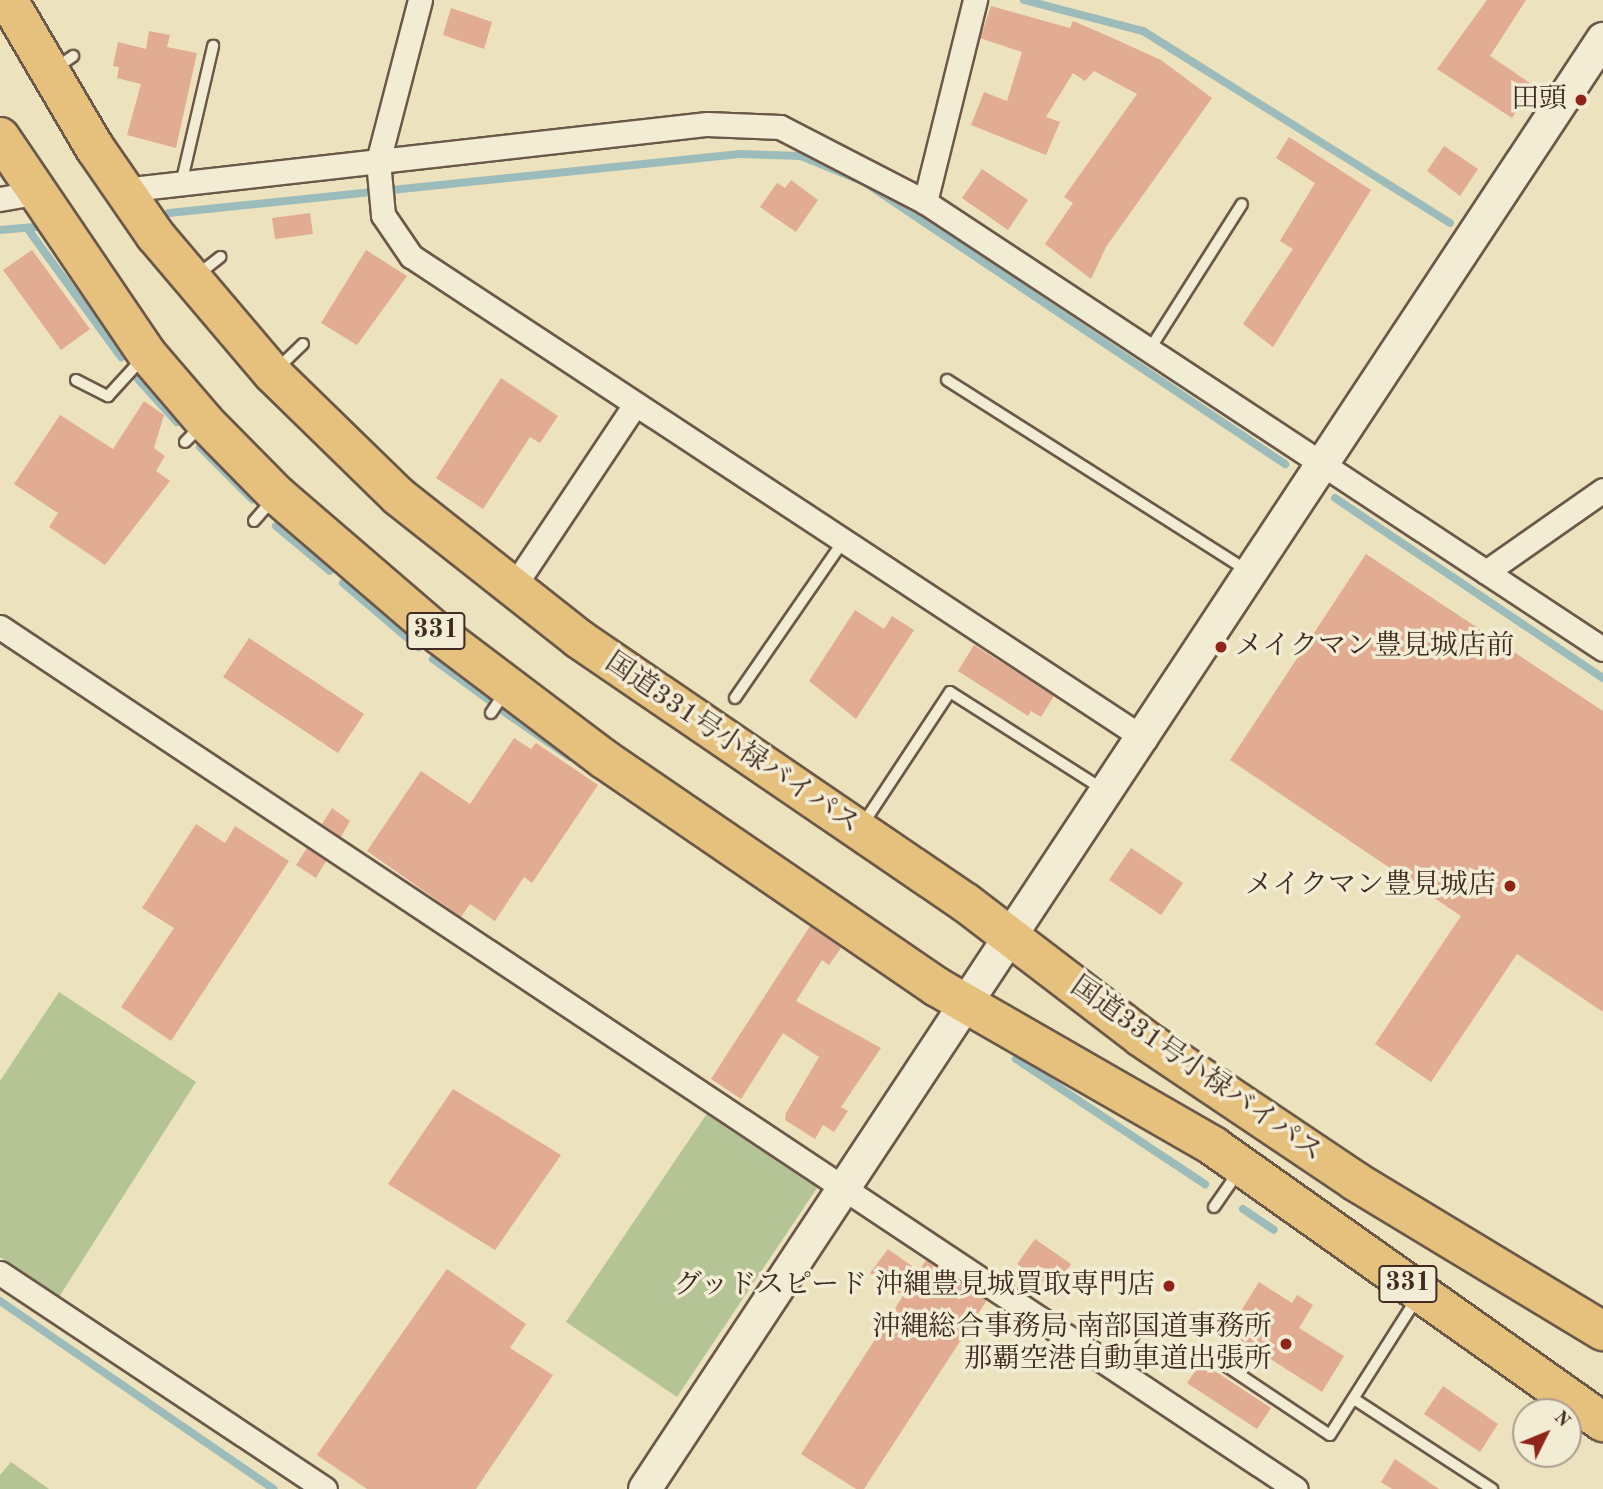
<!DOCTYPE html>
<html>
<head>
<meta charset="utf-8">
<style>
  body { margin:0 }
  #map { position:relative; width:1603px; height:1489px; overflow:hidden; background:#ece2bd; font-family:"Old Standard TT","Noto Serif JP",serif }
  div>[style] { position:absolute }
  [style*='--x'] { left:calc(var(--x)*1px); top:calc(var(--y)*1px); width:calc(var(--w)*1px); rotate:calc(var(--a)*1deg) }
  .green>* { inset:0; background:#b4c494 }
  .stream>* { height:8px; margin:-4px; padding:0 4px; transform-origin:4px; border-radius:4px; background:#9cbcbb }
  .building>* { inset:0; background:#e2ac93 }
  .roads { filter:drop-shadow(2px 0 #6b5849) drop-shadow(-2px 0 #6b5849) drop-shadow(0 2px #6b5849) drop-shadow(0 -2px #6b5849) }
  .lane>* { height:10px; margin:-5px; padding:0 5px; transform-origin:5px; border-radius:5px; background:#f3ecd4 }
  .street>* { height:23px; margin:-11.5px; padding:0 11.5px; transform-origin:11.5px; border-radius:11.5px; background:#f3ecd4 }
  .secondary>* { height:32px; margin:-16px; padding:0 16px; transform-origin:16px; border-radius:16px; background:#f3ecd4 }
  .highway>* { height:38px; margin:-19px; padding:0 19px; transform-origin:19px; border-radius:19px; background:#e6c17e }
  .dots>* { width:19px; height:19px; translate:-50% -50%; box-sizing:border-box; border:4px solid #f3ecd4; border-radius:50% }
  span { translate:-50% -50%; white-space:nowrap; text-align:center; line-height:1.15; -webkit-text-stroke:7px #f3ecd4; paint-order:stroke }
  .shield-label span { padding:2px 5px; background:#f3ecd4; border:2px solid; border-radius:5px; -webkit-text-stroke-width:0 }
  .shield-label { font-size:26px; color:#402a22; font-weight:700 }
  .poi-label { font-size:28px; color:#402a22 }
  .right { translate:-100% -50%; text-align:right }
  .left { translate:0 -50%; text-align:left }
  .street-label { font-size:28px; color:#402a22 }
  .north { position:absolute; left:1512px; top:1398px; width:70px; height:70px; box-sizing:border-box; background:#f3ecd4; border:2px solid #ab9e8d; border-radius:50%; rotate:47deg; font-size:19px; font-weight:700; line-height:28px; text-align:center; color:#402a22 }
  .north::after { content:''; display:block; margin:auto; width:24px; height:32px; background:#8f2418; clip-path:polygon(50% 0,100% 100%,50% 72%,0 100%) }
</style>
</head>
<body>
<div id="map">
  <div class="green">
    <div style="clip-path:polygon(59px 992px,196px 1082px,59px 1297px,0 1257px,0 1081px)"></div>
    <div style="clip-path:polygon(708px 1112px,819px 1185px,677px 1397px,566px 1322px)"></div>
    <div style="clip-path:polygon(11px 1462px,49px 1489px,0 1489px,0 1475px)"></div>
  </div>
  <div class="stream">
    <div style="--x:1024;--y:0;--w:123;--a:14.6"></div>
    <div style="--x:1143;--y:31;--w:362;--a:32"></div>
    <div style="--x:169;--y:213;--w:574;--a:-5.9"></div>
    <div style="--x:740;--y:154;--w:61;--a:1.9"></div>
    <div style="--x:801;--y:156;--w:68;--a:22.4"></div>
    <div style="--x:864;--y:182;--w:507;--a:33.82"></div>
    <div style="--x:27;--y:228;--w:160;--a:53.9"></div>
    <div style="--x:0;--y:230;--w:38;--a:-5"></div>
    <div style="--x:138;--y:379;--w:58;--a:47.8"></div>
    <div style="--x:200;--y:447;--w:74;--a:45"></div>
    <div style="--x:1335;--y:498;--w:323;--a:33.9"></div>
    <div style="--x:276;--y:526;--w:70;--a:39.8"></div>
    <div style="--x:343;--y:583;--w:99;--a:40.5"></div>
    <div style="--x:433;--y:659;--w:69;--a:36.2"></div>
    <div style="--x:503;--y:711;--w:81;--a:34.5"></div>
    <div style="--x:1016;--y:1059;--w:227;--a:33.5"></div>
    <div style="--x:1243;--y:1209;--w:37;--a:34"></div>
    <div style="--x:0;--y:1301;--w:332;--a:34.5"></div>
  </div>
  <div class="building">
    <div style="clip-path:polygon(1487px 0,1526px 0,1490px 56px,1533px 85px,1512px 118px,1437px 69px)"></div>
    <div style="clip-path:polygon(991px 6px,1070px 28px,1073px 21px,1108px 36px,1161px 60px,1212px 98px,1106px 247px,1091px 279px,1045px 244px,1073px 203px,1064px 197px,1137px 94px,1094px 71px,1085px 81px,1073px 73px,1046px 117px,1060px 122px,1046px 155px,971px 125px,984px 92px,1007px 101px,1022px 52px,980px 38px)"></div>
    <div style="clip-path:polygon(451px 8px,492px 22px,484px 49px,443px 35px)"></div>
    <div style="clip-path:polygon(149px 31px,170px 35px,167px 47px,197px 53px,176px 148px,127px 135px,141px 84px,117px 78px,119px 67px,113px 66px,118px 42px,146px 49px)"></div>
    <div style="clip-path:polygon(1289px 137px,1371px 190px,1273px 347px,1243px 324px,1293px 249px,1280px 241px,1315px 183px,1276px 158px)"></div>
    <div style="clip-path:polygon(1444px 146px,1478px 169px,1460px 196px,1427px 171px)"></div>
    <div style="clip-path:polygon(982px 169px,1028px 200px,1008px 230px,962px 198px)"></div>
    <div style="clip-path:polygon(791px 180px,818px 200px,796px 232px,760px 207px,777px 183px,785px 188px)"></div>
    <div style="clip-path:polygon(310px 213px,313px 234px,275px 239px,272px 218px)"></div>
    <div style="clip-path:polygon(32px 250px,90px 329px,61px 350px,3px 270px)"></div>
    <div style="clip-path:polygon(366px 250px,407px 276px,357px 345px,321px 323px)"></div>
    <div style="clip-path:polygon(501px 378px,558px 416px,540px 443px,530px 437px,483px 509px,436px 478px)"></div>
    <div style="clip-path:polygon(144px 401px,164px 415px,154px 448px,165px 456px,156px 471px,170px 481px,105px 565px,49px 527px,58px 513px,14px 484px,60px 415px,113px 449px)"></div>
    <div style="clip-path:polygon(1366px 554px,1603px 711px,1603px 1012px,1517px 954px,1431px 1082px,1375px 1044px,1461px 916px,1230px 760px)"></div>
    <div style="clip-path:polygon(855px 610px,884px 629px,892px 616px,914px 630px,856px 719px,809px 681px)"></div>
    <div style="clip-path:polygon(249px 638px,364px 714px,338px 753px,223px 677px)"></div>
    <div style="clip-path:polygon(974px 645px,1054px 696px,1041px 717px,1031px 711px,1028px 716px,958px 671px)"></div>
    <div style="clip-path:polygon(514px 738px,531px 749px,536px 743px,598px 785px,532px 883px,524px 877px,495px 921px,470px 904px,461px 917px,367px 851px,421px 771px,470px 804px)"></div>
    <div style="clip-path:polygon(332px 808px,350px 821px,341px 837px,322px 824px)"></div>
    <div style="clip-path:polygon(196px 824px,225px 843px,235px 826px,289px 861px,171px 1041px,121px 1007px,174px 928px,142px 908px)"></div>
    <div style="clip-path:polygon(307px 848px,326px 861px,316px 878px,296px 865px)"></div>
    <div style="clip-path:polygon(1131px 848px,1183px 883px,1161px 915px,1109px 880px)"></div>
    <div style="clip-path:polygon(810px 926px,841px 948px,829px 965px,822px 960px,796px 1001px,881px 1048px,841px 1107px,848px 1111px,834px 1132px,823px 1125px,815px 1139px,785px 1120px,786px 1113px,819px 1057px,783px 1033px,741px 1099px,711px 1079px)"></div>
    <div style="clip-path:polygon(453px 1089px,561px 1155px,495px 1250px,388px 1184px)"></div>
    <div style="clip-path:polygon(1035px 1239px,1071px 1264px,1055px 1290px,1017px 1264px)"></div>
    <div style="clip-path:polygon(888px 1249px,919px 1271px,926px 1260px,987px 1300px,864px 1489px,856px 1489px,801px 1454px,903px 1296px,870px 1273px)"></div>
    <div style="clip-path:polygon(447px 1269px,526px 1324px,510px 1348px,553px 1375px,476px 1489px,367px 1489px,317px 1455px)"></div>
    <div style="clip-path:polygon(1259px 1282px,1292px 1303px,1297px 1295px,1313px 1305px,1299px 1328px,1344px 1356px,1322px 1392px,1228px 1332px)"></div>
    <div style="clip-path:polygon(1201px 1362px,1271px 1408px,1257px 1429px,1187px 1383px)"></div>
    <div style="clip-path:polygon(1443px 1386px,1498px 1424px,1480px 1452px,1424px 1414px)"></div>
    <div style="clip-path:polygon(1395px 1459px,1439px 1489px,1392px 1489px,1381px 1482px)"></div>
  </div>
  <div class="roads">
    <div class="lane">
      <div style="--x:56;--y:68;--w:21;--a:-35"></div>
      <div style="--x:181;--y:184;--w:142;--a:-76.9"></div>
      <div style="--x:196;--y:276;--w:31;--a:-38"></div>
      <div style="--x:1148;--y:352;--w:175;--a:-57.6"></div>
      <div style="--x:277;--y:369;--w:36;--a:-44"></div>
      <div style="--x:76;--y:380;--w:36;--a:27"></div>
      <div style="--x:108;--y:396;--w:50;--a:-47.4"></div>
      <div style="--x:947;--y:380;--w:356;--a:32.4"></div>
      <div style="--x:185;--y:442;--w:23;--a:-45"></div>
      <div style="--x:254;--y:521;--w:29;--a:-49"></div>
      <div style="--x:735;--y:698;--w:188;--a:-55.4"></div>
      <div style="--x:491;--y:713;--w:23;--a:-56"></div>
      <div style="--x:863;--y:824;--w:158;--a:-56.6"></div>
      <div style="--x:950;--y:692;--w:183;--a:32.5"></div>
      <div style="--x:1214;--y:1207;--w:44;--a:-55.2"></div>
      <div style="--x:1219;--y:1361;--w:133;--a:33.7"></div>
      <div style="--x:1330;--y:1435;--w:162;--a:-57.6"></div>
      <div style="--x:1113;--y:1368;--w:39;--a:-58"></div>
      <div style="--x:1354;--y:1399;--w:165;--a:33.1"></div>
    </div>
    <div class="street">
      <div style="--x:420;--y:0;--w:166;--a:104.6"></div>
      <div style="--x:378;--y:161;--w:54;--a:84.7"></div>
      <div style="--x:383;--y:215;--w:50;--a:55.7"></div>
      <div style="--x:411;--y:256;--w:879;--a:33.35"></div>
      <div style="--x:123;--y:190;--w:588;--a:-6.45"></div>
      <div style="--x:707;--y:124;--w:73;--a:2.4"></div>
      <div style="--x:780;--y:127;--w:163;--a:27.3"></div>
      <div style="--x:925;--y:202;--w:812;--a:33.4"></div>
      <div style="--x:0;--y:199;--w:35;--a:-10"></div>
      <div style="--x:925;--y:202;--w:208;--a:-76.1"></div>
      <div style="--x:1486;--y:572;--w:143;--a:-35"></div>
      <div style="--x:512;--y:589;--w:220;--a:-56.3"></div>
      <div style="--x:0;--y:627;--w:1556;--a:33.63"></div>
      <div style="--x:0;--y:1273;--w:390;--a:33.6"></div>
    </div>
    <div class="secondary">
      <div style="--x:645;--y:1489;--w:1738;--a:-56.55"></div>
    </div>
    <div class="highway">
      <div style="--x:8;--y:0;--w:172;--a:59.6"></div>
      <div style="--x:95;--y:148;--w:106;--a:55.4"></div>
      <div style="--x:155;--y:235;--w:182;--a:49.7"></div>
      <div style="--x:273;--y:374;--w:175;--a:44.3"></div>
      <div style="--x:398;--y:496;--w:231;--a:38.3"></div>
      <div style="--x:579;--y:639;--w:468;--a:34.3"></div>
      <div style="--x:966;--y:903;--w:220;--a:37.4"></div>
      <div style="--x:1141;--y:1037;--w:258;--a:33.9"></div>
      <div style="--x:1355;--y:1181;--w:290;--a:31.2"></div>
      <div style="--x:0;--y:137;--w:262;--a:55.9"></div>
      <div style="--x:147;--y:354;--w:89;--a:49.5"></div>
      <div style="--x:205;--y:422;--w:103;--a:45.4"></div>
      <div style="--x:277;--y:495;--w:215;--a:40.7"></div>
      <div style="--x:440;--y:635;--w:206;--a:37.1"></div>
      <div style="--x:604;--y:759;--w:404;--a:34.4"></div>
      <div style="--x:937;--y:987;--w:319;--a:29.9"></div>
      <div style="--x:1213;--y:1146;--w:478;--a:35.3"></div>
    </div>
  </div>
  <div class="dots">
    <div style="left:1581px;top:100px;background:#8f2418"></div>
    <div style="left:1221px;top:647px;background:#8f2418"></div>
    <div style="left:1510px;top:886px;background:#8f2418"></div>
    <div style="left:1169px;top:1286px;background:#8f2418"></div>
    <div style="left:1286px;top:1344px;background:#8f2418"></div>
  </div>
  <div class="shield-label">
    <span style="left:436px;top:631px">331</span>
    <span style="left:1408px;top:1284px">331</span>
  </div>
  <div class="poi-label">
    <span class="right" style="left:1567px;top:100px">田頭</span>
    <span class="left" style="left:1235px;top:647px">メイクマン豊見城店前</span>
    <span class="right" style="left:1496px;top:886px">メイクマン豊見城店</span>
    <span class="right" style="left:1155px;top:1286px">グッドスピード 沖縄豊見城買取専門店</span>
    <span class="right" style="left:1272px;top:1344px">沖縄総合事務局 南部国道事務所<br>那覇空港自動車道出張所</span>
  </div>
  <div class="street-label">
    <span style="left:732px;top:744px;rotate:34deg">国道331号小禄バイパス</span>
    <span style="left:1196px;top:1070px;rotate:35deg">国道331号小禄バイパス</span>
  </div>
  <div class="north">N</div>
</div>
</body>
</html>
